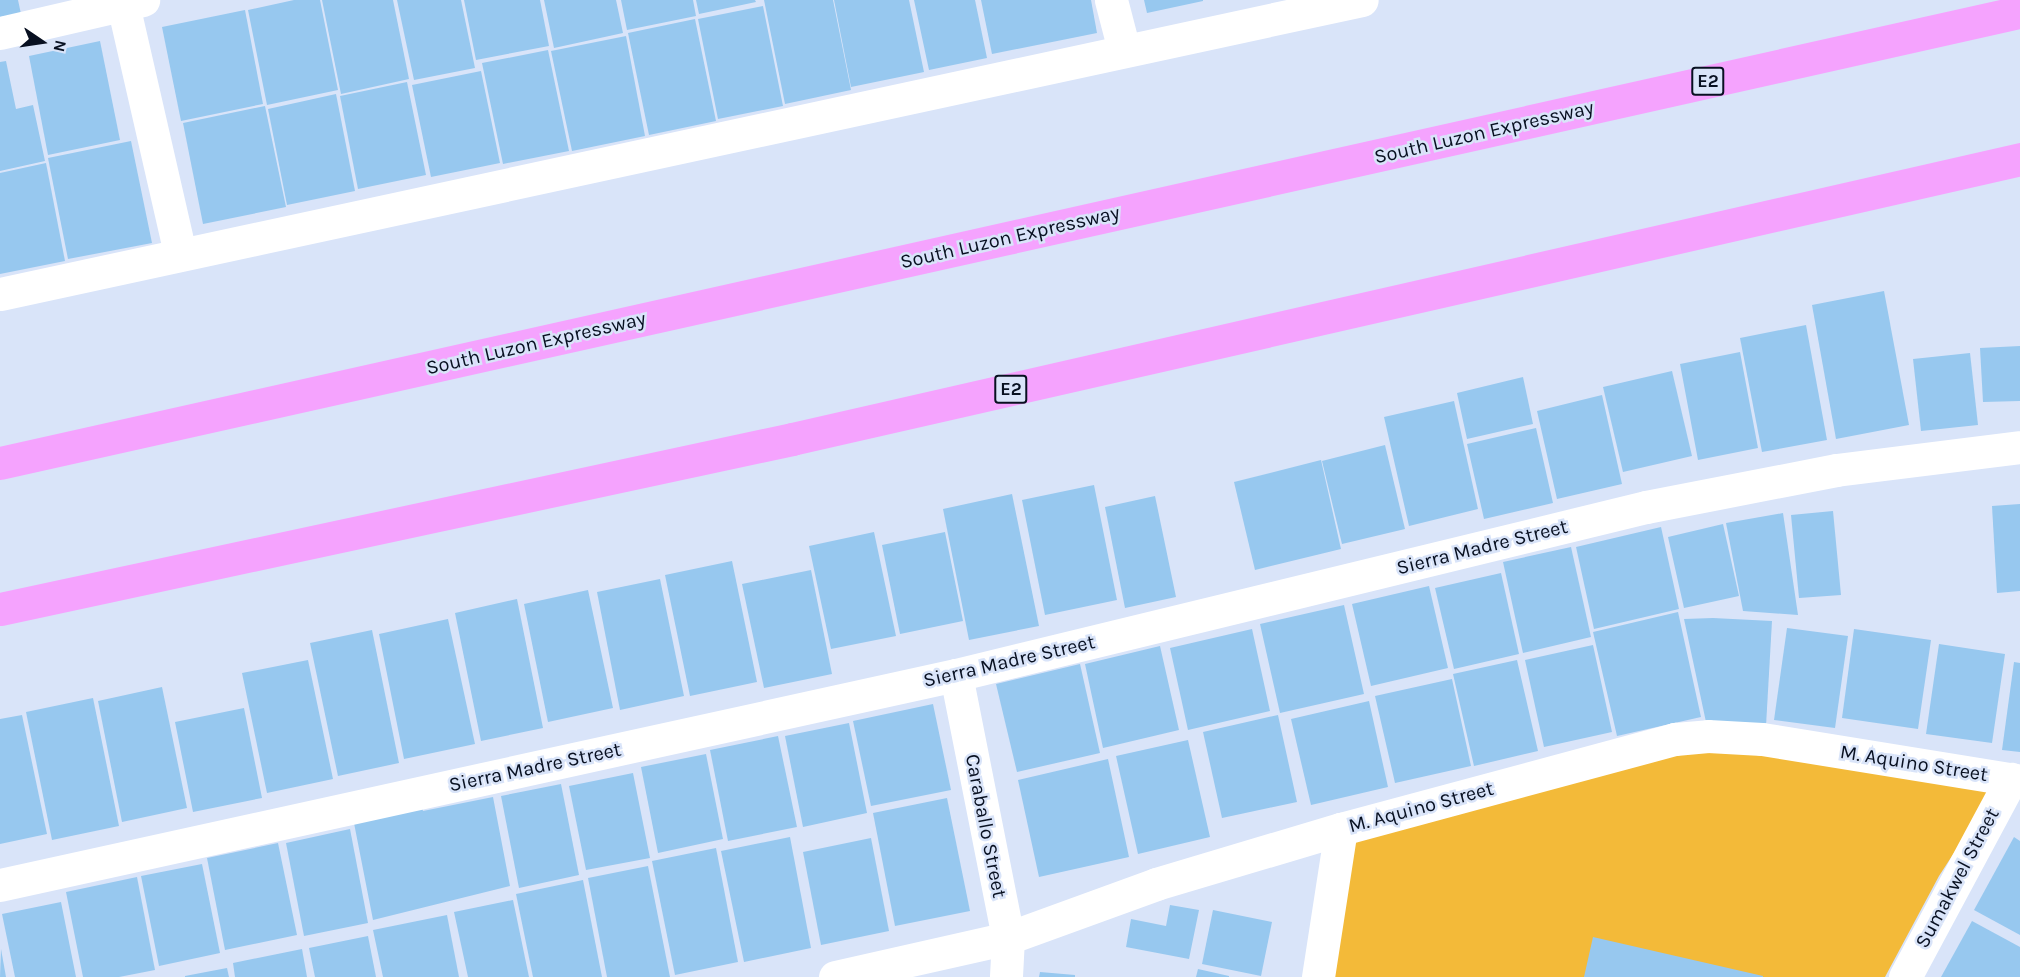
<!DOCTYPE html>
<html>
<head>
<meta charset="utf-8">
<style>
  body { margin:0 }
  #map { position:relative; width:2020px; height:977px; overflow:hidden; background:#d9e4f9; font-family:Karla,sans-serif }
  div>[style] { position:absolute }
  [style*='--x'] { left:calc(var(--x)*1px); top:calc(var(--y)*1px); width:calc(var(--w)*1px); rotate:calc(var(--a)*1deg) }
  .green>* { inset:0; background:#f3ba39 }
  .building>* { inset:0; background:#97c8ef }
  .minor>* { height:33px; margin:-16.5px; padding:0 16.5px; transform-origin:16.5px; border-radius:16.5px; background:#fff }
  .motorway>* { height:33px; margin:-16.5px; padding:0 16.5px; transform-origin:16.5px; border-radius:16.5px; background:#f5a3fe }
  span { translate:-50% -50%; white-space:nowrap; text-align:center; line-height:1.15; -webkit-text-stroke:5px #d9e4f9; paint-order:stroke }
  .shield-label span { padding:2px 4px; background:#d9e4f9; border:2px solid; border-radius:4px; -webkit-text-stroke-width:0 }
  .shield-label { font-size:18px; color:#081021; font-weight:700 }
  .street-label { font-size:20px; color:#081021 }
  .north { position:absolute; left:12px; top:12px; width:60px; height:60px; -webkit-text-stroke:4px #d9e4f9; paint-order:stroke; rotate:103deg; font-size:16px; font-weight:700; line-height:24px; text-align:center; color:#081021 }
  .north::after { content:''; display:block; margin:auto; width:21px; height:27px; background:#081021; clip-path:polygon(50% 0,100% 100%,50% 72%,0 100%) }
</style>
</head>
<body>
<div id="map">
  <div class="green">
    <div style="clip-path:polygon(1675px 743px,1998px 785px,1939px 876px,1885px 977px,1321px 977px,1344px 831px)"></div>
  </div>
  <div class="building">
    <div style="clip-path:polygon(0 0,18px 0,21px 14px,0 17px)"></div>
    <div style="clip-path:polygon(294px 0,320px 0,338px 90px,267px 105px,248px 10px)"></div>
    <div style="clip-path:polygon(322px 0,393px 0,409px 79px,341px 94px)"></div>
    <div style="clip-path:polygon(397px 0,461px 0,475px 68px,414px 80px)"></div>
    <div style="clip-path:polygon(464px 0,540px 0,549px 46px,476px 60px)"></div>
    <div style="clip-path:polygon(544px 0,616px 0,623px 33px,554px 48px)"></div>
    <div style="clip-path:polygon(621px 0,693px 0,696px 16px,627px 30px)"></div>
    <div style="clip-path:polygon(696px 0,755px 0,756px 2px,699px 14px)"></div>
    <div style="clip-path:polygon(764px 0,833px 0,851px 90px,785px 104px)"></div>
    <div style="clip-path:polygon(834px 0,909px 0,924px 72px,851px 87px)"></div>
    <div style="clip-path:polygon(914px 0,975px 0,987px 58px,929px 70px)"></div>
    <div style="clip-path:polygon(981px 0,1091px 0,1097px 33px,992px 54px)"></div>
    <div style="clip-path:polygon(1144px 0,1203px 0,1203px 1px,1147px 13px)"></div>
    <div style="clip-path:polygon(763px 6px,783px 106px,718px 119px,698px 19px)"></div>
    <div style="clip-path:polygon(245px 10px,263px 104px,181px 121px,162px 27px)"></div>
    <div style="clip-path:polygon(695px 19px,716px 121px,649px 135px,628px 33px)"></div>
    <div style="clip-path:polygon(626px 36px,645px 136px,572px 151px,551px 51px)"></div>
    <div style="clip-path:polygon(100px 41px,120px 140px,48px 155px,29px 56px)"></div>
    <div style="clip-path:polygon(548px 50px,569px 151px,503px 164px,482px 63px)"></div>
    <div style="clip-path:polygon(6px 61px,16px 109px,33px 105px,45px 161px,0 171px,0 62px)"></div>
    <div style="clip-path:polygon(481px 71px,500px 163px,431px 177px,412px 85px)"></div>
    <div style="clip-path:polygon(407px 82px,426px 175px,358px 189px,340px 96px)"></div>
    <div style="clip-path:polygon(336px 94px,355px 191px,287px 205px,268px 109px)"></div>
    <div style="clip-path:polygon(265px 106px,286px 207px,203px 224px,183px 123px)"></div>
    <div style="clip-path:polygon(131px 141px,152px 243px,68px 259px,48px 158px)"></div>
    <div style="clip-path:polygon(46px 163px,65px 261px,0 274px,0 173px)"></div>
    <div style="clip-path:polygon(1884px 291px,1909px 425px,1836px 439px,1812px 305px)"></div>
    <div style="clip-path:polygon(1806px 325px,1827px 440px,1762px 452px,1740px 338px)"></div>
    <div style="clip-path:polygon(2020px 346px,2020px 401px,1983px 402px,1980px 348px)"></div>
    <div style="clip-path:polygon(1740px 352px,1758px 448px,1698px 460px,1680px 364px)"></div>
    <div style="clip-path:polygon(1970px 353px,1978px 425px,1921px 431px,1913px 359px)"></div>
    <div style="clip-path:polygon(1672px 371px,1692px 456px,1623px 472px,1603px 387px)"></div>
    <div style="clip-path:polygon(1523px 377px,1533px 424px,1467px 439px,1457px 393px)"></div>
    <div style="clip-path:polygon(1602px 395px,1622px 484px,1557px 499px,1537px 411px)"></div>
    <div style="clip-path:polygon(1454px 401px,1478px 509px,1409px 526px,1384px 417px)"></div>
    <div style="clip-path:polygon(1536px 428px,1553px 503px,1484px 519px,1467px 444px)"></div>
    <div style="clip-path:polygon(1385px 445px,1405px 529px,1342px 544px,1322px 461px)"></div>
    <div style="clip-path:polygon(1321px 460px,1341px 549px,1255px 570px,1234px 482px)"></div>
    <div style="clip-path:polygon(1094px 485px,1117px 600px,1045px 615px,1022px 500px)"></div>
    <div style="clip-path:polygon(1012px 494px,1039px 626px,969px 640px,943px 509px)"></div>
    <div style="clip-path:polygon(1155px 496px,1176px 597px,1125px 608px,1105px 507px)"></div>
    <div style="clip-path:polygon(2020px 504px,2020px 591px,1997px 593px,1992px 506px)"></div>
    <div style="clip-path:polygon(1833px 511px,1841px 595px,1799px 598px,1791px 515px)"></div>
    <div style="clip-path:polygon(1783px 513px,1798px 615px,1743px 611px,1726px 523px)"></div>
    <div style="clip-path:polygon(1723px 524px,1739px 596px,1684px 608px,1668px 537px)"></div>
    <div style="clip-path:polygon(1661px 527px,1679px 609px,1594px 629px,1576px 547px)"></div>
    <div style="clip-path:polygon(874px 532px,896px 636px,831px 649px,809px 546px)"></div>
    <div style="clip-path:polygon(945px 532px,963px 621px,900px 634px,882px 545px)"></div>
    <div style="clip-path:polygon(1571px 547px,1591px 637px,1523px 653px,1503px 562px)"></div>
    <div style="clip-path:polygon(732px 561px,757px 682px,690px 696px,665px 575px)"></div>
    <div style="clip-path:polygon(811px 570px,832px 674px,764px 688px,742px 584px)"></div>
    <div style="clip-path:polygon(1501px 573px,1519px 654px,1454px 669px,1435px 588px)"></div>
    <div style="clip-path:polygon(660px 579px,684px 696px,620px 710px,597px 592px)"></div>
    <div style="clip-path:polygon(1429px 586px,1448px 668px,1371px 686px,1352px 604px)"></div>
    <div style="clip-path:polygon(588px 590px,613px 708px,548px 722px,524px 604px)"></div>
    <div style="clip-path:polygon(517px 599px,543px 728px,481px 741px,455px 613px)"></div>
    <div style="clip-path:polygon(1344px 605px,1364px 694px,1280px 713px,1260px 624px)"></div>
    <div style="clip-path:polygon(1678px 612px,1701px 717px,1617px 736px,1593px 632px)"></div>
    <div style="clip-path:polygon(1713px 618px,1772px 621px,1766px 726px,1706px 722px,1684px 619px)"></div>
    <div style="clip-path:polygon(448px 619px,475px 744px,404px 759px,379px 634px)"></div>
    <div style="clip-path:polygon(1787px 628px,1848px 636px,1835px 728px,1774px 720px)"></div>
    <div style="clip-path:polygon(1252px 629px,1270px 711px,1188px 730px,1170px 648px)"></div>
    <div style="clip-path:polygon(1854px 629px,1931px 640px,1918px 729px,1842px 718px)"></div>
    <div style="clip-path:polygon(372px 630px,399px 763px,338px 776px,310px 643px)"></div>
    <div style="clip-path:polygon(1939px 644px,2005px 654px,1992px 743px,1926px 734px)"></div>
    <div style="clip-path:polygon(1593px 645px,1612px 732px,1544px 747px,1525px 660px)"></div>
    <div style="clip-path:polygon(1160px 646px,1179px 730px,1103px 748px,1085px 664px)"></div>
    <div style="clip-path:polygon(308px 660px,333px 779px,267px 793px,242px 673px)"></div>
    <div style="clip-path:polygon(1517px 660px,1538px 751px,1474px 766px,1453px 674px)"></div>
    <div style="clip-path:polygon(2014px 662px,2020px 663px,2020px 752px,2002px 750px)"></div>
    <div style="clip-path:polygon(1080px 664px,1100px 753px,1017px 772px,996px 684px)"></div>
    <div style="clip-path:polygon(1452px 679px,1471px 766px,1395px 783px,1375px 696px)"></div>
    <div style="clip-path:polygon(162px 687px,187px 808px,122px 822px,98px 701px)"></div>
    <div style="clip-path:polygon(93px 698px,119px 826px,52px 840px,26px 712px)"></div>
    <div style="clip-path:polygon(1369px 701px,1388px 787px,1311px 805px,1291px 719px)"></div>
    <div style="clip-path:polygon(933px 704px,951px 790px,871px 806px,853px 721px)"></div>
    <div style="clip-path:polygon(244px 708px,262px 798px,193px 812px,175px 722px)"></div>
    <div style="clip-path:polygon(22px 715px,47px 834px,0 844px,0 719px)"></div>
    <div style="clip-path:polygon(1278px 715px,1297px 802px,1222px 818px,1203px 732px)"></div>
    <div style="clip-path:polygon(849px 723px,867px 813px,803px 827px,785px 736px)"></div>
    <div style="clip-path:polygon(778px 736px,797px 827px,728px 841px,710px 750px)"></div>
    <div style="clip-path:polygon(1188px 740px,1210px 837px,1138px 854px,1116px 756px)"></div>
    <div style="clip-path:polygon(706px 754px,723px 839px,658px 853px,641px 767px)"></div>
    <div style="clip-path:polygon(1108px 759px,1129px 857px,1039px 877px,1018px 780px)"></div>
    <div style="clip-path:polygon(633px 773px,650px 858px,586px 870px,569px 786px)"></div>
    <div style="clip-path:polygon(561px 784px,579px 875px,519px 888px,501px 796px)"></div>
    <div style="clip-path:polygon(493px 797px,510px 886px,373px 920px,353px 818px,421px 804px,423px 811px)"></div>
    <div style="clip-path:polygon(947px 798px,970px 911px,895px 926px,873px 813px)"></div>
    <div style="clip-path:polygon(350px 829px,368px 923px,304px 936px,286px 843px)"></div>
    <div style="clip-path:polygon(790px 837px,811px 948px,744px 962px,721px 851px)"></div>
    <div style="clip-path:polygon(2014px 837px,2020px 841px,2020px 935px,1974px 910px)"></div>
    <div style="clip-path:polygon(871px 838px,889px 931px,821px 945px,803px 852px)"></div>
    <div style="clip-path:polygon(278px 843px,297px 935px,225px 950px,207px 858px)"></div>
    <div style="clip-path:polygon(716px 848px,738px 962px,675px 975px,652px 861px)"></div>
    <div style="clip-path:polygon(202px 864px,220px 953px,159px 966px,141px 876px)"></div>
    <div style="clip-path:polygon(648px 866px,670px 977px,607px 977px,588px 878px)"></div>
    <div style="clip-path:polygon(137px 877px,155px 970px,119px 977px,83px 977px,66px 892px)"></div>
    <div style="clip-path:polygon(583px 880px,602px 977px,533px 977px,516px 894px)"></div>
    <div style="clip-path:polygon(513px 900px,529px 977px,468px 977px,454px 912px)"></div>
    <div style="clip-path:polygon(61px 902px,76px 977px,15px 977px,2px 914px)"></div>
    <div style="clip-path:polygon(1170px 905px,1199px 910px,1189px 959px,1126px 947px,1131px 919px,1166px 926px)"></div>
    <div style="clip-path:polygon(1213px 910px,1272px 922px,1261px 976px,1202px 964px)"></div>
    <div style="clip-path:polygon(447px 915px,459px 977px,383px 977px,373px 930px)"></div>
    <div style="clip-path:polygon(1972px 921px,2020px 947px,2020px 977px,1941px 977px)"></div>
    <div style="clip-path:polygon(368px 936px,376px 977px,315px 977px,309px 948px)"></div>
    <div style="clip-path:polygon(1593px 937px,1763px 976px,1763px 977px,1584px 977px)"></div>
    <div style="clip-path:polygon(1px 949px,6px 977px,0 977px)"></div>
    <div style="clip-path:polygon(302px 949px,307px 977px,235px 977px,233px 963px)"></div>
    <div style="clip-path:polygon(227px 968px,229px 977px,185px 977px,185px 976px)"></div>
    <div style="clip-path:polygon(1198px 969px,1229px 976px,1229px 977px,1196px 977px)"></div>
    <div style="clip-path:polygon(1040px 972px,1075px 975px,1075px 977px,1039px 977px)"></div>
  </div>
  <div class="minor">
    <div style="--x:122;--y:0;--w:261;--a:77.1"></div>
    <div style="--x:1111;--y:0;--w:52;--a:75.4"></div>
    <div style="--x:0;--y:33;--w:147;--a:-13"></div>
    <div style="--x:0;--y:294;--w:1393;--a:-12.18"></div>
    <div style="--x:956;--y:675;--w:268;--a:78.8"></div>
    <div style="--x:1008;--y:938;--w:39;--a:93"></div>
    <div style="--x:0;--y:885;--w:979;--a:-12.39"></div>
    <div style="--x:956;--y:675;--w:710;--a:-13.68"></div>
    <div style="--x:1646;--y:507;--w:194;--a:-11"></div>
    <div style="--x:1836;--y:470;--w:185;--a:-7.1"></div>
    <div style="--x:835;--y:977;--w:177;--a:-12.7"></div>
    <div style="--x:1008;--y:938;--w:158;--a:-20"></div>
    <div style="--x:1156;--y:884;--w:193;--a:-16.6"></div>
    <div style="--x:1341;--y:829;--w:346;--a:-15.1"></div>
    <div style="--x:1675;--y:739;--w:33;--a:-5"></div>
    <div style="--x:1708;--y:736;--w:54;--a:3.2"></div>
    <div style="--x:1762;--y:739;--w:261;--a:9.2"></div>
    <div style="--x:1318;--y:977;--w:150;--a:-81.2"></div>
    <div style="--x:1905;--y:977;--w:225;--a:-61.8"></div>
  </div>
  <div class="motorway">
    <div style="--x:0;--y:463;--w:2070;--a:-12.59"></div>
    <div style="--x:0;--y:609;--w:810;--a:-12.11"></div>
    <div style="--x:792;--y:439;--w:1260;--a:-12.84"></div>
  </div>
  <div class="shield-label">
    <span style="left:1708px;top:81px">E2</span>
    <span style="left:1011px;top:389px">E2</span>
  </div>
  <div class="street-label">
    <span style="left:1484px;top:132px;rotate:-13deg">South Luzon Expressway</span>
    <span style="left:1010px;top:237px;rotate:-13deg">South Luzon Expressway</span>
    <span style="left:536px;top:343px;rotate:-13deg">South Luzon Expressway</span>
    <span style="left:1482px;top:547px;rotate:-14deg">Sierra Madre Street</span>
    <span style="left:1009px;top:661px;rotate:-13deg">Sierra Madre Street</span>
    <span style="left:1914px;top:763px;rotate:9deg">M. Aquino Street</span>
    <span style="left:535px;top:767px;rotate:-12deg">Sierra Madre Street</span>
    <span style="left:1421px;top:807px;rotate:-15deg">M. Aquino Street</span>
    <span style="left:986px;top:826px;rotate:79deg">Caraballo Street</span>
    <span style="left:1957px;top:878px;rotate:-62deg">Sumakwel Street</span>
  </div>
  <div class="north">N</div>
</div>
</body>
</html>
